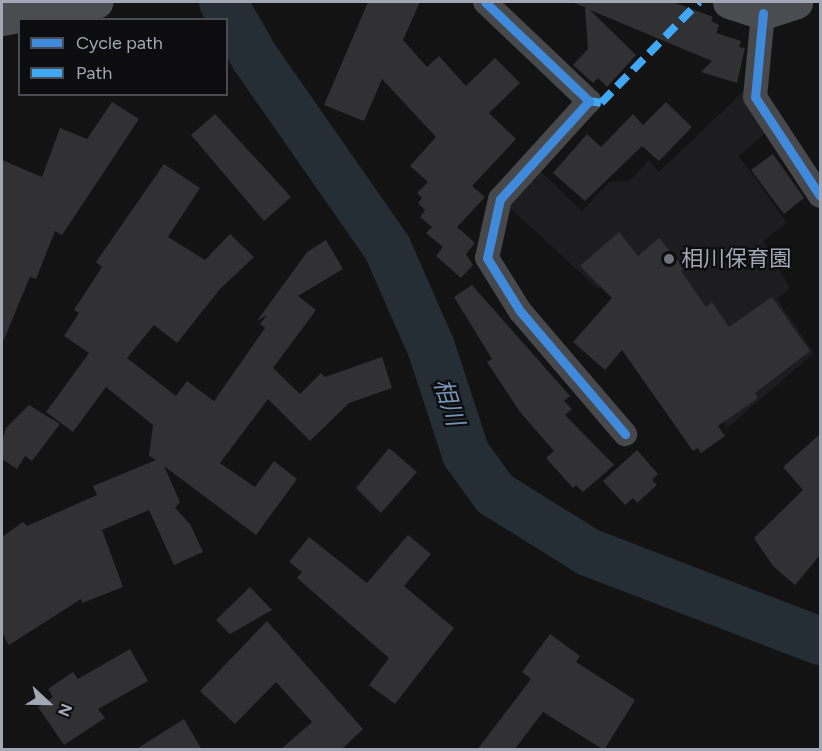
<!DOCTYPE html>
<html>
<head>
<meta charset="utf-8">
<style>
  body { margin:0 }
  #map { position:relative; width:822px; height:751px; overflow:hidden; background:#131313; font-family:Figtree,"Noto Sans JP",sans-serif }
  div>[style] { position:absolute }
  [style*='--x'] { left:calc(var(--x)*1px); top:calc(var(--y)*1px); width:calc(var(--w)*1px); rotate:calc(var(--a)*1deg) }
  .built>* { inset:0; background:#1d1d1f }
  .river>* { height:48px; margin:-24px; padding:0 24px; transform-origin:24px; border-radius:24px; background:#252d35 }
  .building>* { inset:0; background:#313133 }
  .minor>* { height:24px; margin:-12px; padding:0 12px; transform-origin:12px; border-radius:12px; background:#47484c }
  .secondary>* { height:33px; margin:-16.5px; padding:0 16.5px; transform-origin:16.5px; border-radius:16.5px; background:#4a4c50 }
  .quiet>* { height:8px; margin-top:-4px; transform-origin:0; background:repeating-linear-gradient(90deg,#3fa9f5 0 15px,transparent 0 23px) }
  .cycleway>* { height:9px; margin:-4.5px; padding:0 4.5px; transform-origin:4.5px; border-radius:4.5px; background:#408adc }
  .dots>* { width:16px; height:16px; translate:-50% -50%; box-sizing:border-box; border:3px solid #0d0d0f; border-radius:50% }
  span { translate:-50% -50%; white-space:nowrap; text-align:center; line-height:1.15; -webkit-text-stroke:4.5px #0d0d0f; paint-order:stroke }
  .poi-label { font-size:22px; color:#a2a7b6 }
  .left { translate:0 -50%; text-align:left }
  .water-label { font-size:24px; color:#7594b5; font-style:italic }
  .frame { position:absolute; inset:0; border:3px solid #a2a7b6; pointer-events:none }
  .legend { position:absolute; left:18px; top:18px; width:210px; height:78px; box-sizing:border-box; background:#0d0d0f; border:2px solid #494b52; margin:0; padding:8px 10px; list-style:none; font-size:18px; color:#a2a7b6 }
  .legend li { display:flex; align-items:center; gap:12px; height:30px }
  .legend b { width:30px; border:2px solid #494b52 }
  .north { position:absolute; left:18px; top:673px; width:60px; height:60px; -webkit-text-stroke:4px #0d0d0f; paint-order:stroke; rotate:112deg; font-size:16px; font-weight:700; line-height:24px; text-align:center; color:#a2a7b6 }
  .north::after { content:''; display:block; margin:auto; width:21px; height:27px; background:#a2a7b6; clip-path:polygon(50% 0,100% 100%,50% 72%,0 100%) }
</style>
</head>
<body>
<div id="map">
  <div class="built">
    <div style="clip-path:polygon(755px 80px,772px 127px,739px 156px,787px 223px,763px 241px,790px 288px,777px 299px,814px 353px,727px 428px,681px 359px,613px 278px,598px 289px,500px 199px,532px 163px,582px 211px,609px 182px,629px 181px,649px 160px,659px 172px)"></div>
  </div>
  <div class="river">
    <div style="--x:223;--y:2;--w:64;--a:60.3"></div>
    <div style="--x:255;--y:58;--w:231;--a:55.1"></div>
    <div style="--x:387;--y:247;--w:109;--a:66.3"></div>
    <div style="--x:431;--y:347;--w:113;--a:71.9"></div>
    <div style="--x:466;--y:454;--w:49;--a:54.1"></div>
    <div style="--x:495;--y:494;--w:110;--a:31.9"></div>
    <div style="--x:588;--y:552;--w:248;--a:21"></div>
  </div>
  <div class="building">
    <div style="clip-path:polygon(368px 2px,420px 2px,403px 40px,427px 67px,439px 56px,466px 86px,495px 58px,520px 83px,489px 113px,516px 139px,472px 186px,485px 197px,457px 227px,475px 243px,466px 254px,473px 265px,461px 278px,436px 256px,443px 247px,426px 233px,432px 227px,420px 217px,425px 210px,418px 203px,422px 198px,417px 193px,428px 182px,410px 166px,436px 137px,382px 79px,364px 121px,324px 105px)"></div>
    <div style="clip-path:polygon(571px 2px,673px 2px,713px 17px,711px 21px,719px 25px,716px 33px,741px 41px,739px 47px,745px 48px,737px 83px,701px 72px,712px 61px,590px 10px,636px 55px,607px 87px,598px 78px,593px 83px,573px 65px,588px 49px,585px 7px)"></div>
    <div style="clip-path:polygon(112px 102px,139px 119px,62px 235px,55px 231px,36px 279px,30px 277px,2px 344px,2px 160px,42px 177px,60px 128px,87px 139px)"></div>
    <div style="clip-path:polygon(666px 102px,692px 127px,659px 161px,642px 146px,585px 201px,553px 173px,587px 134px,601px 147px,633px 114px,643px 125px)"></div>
    <div style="clip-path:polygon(215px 114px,291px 197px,264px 221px,191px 135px)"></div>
    <div style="clip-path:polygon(773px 154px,804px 198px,784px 214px,751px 170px)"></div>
    <div style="clip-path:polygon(164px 164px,200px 188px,168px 237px,205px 260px,230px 234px,254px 257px,220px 289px,177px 343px,154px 325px,127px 358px,176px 396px,187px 381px,214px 401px,265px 328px,260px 324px,267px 315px,257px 321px,307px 252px,326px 240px,343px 269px,298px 296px,316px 310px,273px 368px,300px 394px,321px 373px,325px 377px,382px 357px,392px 388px,349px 403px,310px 441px,268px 399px,220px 463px,255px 487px,274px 461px,297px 479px,256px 535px,164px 466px,180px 502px,175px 508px,190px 524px,203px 552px,174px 565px,149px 510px,102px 530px,123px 587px,82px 603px,81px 599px,9px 645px,2px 633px,2px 537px,23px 522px,27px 526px,97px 495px,93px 486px,156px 460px,149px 456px,153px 425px,106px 387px,73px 432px,46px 412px,89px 353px,64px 336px,79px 313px,74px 310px,102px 267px,96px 262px)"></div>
    <div style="clip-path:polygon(619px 232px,638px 256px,659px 238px,684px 268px,681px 271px,706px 307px,712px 302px,729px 327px,772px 297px,810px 351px,755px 393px,758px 398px,718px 426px,725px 436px,701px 453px,698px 448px,693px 451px,622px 350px,605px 370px,573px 342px,612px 298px,580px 266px)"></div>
    <div style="clip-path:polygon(472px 285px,570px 396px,564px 401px,572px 409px,565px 415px,614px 465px,583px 492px,576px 485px,573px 488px,546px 458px,554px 451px,520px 412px,487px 362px,492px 359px,454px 297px)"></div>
    <div style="clip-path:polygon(29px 405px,60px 424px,32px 461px,25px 456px,17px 469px,2px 459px,2px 441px,6px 428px)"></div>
    <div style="clip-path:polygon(820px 434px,820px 555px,795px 585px,773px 566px,754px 538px,803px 490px,783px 467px)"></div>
    <div style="clip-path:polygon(389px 448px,417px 472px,381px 513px,356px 488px)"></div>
    <div style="clip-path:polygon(637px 450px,658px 474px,652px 480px,657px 485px,637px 503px,633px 498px,625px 505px,603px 481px)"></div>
    <div style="clip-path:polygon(408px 535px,431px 554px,404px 586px,454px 628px,395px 704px,369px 685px,389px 658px,297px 578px,302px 572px,289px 562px,309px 537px,367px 583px)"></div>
    <div style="clip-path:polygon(250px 587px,272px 610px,230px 634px,216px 620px)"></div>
    <div style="clip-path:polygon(267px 621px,363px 729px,341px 750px,280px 750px,312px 722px,276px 682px,235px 724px,200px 691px)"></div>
    <div style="clip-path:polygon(550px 634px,580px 656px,576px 662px,635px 700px,604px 750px,543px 712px,514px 750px,477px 750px,531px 679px,522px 672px)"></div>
    <div style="clip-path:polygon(130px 649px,148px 681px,98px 709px,105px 718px,64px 745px,38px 707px,53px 697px,48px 689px,73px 672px,78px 679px)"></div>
    <div style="clip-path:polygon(184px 719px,202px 750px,135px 750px)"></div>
  </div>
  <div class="minor">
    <div style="--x:485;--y:2;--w:144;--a:43.6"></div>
    <div style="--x:589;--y:101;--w:132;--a:132.2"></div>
    <div style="--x:500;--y:199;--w:60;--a:102.4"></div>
    <div style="--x:487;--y:258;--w:62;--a:58.1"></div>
    <div style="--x:520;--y:311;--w:162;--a:49.5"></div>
    <div style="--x:763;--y:13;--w:84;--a:95.4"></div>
    <div style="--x:755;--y:97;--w:118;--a:56.7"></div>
  </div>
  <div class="secondary">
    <div style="--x:729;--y:2;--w:36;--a:18"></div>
    <div style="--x:763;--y:13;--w:35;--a:-18"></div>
    <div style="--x:2;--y:19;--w:96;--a:-10.3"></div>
  </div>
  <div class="quiet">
    <div style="--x:589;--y:101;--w:12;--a:9"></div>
    <div style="--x:601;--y:103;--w:141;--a:-45.9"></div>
  </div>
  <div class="cycleway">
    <div style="--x:485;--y:2;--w:144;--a:43.6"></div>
    <div style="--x:589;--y:101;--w:132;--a:132.2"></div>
    <div style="--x:500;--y:199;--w:60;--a:102.4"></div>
    <div style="--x:487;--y:258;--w:62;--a:58.1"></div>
    <div style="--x:520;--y:311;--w:162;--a:49.5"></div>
    <div style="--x:763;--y:13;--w:84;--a:95.4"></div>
    <div style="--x:755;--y:97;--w:118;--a:56.7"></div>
  </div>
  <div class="dots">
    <div style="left:669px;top:259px;background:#70737d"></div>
  </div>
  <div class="poi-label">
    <span class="left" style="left:681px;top:259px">相川保育園</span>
  </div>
  <div class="water-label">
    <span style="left:449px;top:402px;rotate:72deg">相川</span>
  </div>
  <div class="frame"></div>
  <ul class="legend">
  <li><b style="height:8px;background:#408adc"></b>Cycle path</li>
  <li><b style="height:8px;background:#3fa9f5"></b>Path</li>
  </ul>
  <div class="north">N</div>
</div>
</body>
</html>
